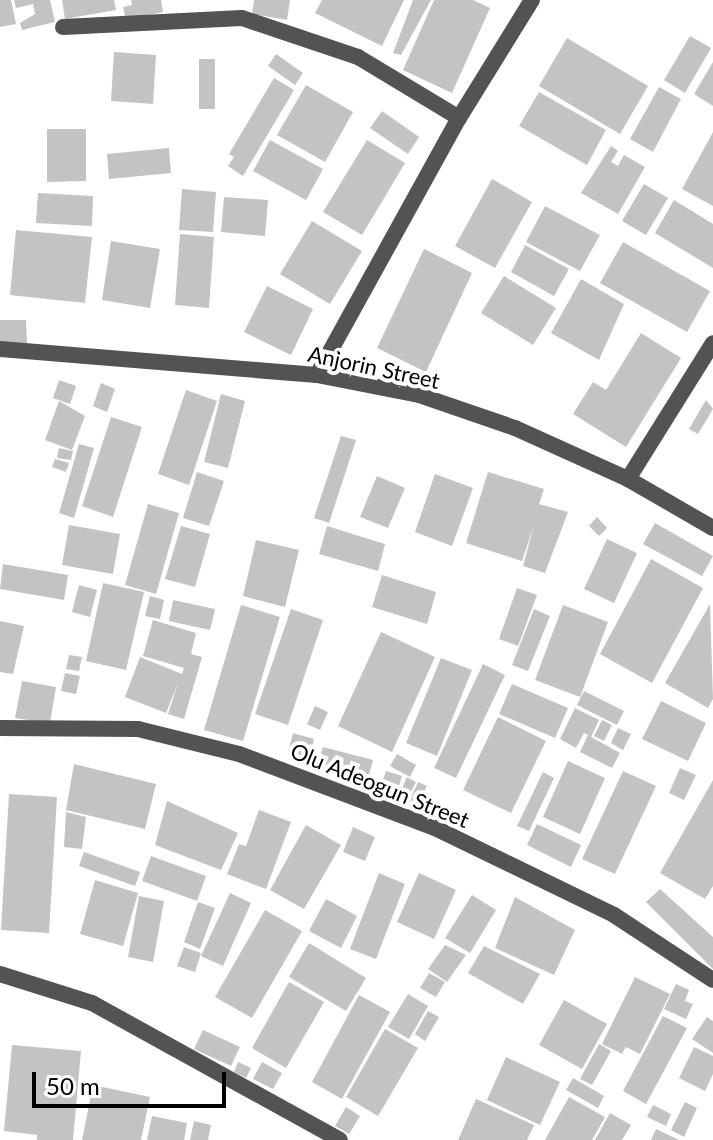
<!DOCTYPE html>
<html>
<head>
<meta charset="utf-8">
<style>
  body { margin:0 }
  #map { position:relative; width:713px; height:1140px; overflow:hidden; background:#fff; font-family:Lato,sans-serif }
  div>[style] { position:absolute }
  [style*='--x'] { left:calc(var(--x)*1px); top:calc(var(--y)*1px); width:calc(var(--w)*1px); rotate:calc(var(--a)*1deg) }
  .building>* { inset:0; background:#c3c3c3 }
  .minor>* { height:16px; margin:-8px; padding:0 8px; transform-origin:8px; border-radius:8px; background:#535353 }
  span { translate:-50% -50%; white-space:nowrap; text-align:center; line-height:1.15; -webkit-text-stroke:8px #fff; paint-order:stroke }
  .street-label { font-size:22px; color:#000 }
  .scale { position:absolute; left:32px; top:1072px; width:194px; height:36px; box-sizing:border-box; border:4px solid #000; border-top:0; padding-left:10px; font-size:24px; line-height:28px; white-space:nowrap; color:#000; -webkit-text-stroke:6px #fff; paint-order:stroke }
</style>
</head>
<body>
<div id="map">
  <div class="building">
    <div style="clip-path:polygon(0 0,11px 0,16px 24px,0 27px)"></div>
    <div style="clip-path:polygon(14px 0,50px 0,55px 22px,22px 30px,20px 23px,35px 14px,33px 4px,16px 8px)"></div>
    <div style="clip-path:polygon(62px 0,114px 0,116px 10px,65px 19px)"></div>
    <div style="clip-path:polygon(131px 0,161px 0,163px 12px,126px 20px,123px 7px,132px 5px)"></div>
    <div style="clip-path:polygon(254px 0,290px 0,287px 20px,252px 14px)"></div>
    <div style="clip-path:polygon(322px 0,404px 0,382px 46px,315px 13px)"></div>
    <div style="clip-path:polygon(413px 0,431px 0,401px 55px,393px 53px)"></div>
    <div style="clip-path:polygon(434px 0,473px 0,490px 8px,452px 93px,403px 70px)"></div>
    <div style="clip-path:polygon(690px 36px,711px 48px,685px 93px,664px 80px)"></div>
    <div style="clip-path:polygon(567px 38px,648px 86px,620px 134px,539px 86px)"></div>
    <div style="clip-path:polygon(114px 52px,156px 55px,153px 104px,111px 101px)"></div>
    <div style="clip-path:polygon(276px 54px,303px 73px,295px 85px,268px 66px)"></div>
    <div style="clip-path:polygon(199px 59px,215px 59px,215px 109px,199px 109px)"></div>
    <div style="clip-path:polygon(713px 62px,713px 106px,694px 94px)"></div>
    <div style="clip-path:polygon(274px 78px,294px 90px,243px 176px,228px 166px,234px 157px,229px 154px)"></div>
    <div style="clip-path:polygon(306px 85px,353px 112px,325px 162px,277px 135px)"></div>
    <div style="clip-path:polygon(659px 87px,681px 99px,653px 152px,630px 139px)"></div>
    <div style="clip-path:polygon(539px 92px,606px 130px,587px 165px,519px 126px)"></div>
    <div style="clip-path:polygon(382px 111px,419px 137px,408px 154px,370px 128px)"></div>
    <div style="clip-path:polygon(47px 129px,86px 129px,86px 181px,47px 182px)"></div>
    <div style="clip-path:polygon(713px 132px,713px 206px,682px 189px)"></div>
    <div style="clip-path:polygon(270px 140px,323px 169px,306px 200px,253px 171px)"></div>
    <div style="clip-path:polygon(367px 140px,405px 163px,362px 235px,323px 212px)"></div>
    <div style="clip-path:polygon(611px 146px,618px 151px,611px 162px,618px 166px,624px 155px,645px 167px,618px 214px,581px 193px)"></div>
    <div style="clip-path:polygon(169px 148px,171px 173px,109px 179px,107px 154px)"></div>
    <div style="clip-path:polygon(492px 179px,532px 202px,495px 268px,455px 246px)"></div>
    <div style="clip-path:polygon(644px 184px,668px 198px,646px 235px,622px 221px)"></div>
    <div style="clip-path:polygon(182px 189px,216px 192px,213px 232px,179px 230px)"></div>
    <div style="clip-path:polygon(38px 193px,93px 196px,92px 226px,36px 223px)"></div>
    <div style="clip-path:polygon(224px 197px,268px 200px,265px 236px,221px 232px)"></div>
    <div style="clip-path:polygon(674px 200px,713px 224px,713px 268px,655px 233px)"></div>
    <div style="clip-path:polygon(545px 206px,600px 235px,580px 271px,526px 242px)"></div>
    <div style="clip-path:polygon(312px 221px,362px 251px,330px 304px,280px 274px)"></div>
    <div style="clip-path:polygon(16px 230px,92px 237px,85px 303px,10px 295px)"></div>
    <div style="clip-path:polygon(180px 234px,214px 237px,209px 308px,175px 305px)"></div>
    <div style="clip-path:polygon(111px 241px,160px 249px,150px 308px,102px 300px)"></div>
    <div style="clip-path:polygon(623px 242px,710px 291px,687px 332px,600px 283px)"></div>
    <div style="clip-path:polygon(525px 245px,569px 269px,554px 296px,511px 272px)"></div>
    <div style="clip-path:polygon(424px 249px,472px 273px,426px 372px,377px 348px)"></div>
    <div style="clip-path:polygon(504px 276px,556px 308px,533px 345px,481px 313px)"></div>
    <div style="clip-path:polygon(581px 279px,624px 304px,599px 360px,551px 333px)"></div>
    <div style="clip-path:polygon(267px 286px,313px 309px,291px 355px,244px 332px)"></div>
    <div style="clip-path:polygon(0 320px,26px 320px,27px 343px,0 344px)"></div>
    <div style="clip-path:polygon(641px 333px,681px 358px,626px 447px,573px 414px,593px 382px,606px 390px)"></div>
    <div style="clip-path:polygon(59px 380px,76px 386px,70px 404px,53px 398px)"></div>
    <div style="clip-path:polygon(101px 383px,115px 389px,107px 412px,93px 406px)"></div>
    <div style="clip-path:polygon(186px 390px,217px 401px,189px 485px,158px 474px)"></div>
    <div style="clip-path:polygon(221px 394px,245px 401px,228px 468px,204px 462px)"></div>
    <div style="clip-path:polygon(706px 400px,713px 409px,698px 434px,689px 429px)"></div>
    <div style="clip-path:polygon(59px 401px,85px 416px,72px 450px,45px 440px)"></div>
    <div style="clip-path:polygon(111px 417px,142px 427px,113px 517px,82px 506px)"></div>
    <div style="clip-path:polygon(341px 436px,356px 440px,329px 523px,314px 518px)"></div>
    <div style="clip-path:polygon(79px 444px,94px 448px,74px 518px,59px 513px)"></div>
    <div style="clip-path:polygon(59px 448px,73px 451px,71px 460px,57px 458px)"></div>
    <div style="clip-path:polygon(55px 459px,69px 463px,66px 472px,52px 467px)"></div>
    <div style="clip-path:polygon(197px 472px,224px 481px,209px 526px,183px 518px)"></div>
    <div style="clip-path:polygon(488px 472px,544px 489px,539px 504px,568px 512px,545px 573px,523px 566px,534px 525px,522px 561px,466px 543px)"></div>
    <div style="clip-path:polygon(435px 474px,473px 488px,452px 546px,415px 532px)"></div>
    <div style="clip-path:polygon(377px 476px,405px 488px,388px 528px,360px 517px)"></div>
    <div style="clip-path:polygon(148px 504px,179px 513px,156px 594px,125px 585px)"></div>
    <div style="clip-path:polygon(597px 517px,607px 528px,599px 536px,589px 526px)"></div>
    <div style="clip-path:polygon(655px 523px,713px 556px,702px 576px,643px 544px)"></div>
    <div style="clip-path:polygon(69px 525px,120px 534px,113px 574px,62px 565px)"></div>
    <div style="clip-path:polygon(181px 526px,210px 534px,195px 587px,165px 579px)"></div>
    <div style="clip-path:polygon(327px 526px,385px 544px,378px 571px,319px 554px)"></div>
    <div style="clip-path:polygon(607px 539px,637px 553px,614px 603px,584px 589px)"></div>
    <div style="clip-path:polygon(256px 540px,299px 550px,285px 607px,243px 596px)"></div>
    <div style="clip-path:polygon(651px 559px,703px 588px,652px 683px,600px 654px)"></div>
    <div style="clip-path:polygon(3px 564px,68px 575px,64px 600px,0 589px)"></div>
    <div style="clip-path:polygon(382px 575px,436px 592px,427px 624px,372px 607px)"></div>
    <div style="clip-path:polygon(103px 583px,144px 592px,126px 670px,86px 661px)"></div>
    <div style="clip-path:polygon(79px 585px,97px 590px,90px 617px,72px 612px)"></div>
    <div style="clip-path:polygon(517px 588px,537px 595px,518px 646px,499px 639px)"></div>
    <div style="clip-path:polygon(150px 596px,164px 600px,160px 619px,145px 616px)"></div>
    <div style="clip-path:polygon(173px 600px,215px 609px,210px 630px,169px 621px)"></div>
    <div style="clip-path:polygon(710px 604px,713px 699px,708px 708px,665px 683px)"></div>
    <div style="clip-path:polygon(241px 605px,280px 617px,243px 741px,204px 730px)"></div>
    <div style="clip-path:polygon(563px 605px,608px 622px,580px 697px,535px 680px)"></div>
    <div style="clip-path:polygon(291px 609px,323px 620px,288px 725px,255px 714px)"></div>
    <div style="clip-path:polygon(534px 609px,550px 616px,528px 671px,512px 665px)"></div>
    <div style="clip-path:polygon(153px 620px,196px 633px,191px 654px,202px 657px,184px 719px,168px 714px,178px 683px,166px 713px,125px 697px,140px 657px,182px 674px,184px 668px,143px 656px)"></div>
    <div style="clip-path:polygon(0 621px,24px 626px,13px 674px,0 672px)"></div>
    <div style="clip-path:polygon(381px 632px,435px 657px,392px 752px,338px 726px)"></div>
    <div style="clip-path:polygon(69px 655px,82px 657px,79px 671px,66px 669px)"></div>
    <div style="clip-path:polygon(441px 658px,472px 670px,437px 756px,406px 743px)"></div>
    <div style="clip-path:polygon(483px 664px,505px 675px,456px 778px,434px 768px)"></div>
    <div style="clip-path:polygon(65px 673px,80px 676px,76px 694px,61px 691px)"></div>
    <div style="clip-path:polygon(22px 681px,56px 687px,50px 723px,15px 718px)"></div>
    <div style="clip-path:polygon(512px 684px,568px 708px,555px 738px,499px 714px)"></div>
    <div style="clip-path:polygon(584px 691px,624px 711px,617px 725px,577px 705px)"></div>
    <div style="clip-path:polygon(661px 701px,706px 723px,688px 761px,642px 739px)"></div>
    <div style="clip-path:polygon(315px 706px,328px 712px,320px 730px,307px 724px)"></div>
    <div style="clip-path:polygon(575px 708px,599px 720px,591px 737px,620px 753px,612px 768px,580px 752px,588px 735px,584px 733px,576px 748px,560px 739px)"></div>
    <div style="clip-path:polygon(498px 717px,546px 741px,511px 813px,463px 790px)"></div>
    <div style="clip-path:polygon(602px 720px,612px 725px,604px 741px,594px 736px)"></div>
    <div style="clip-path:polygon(618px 728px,631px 734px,623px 750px,611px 743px)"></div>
    <div style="clip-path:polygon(293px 733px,314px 739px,309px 758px,288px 752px)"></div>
    <div style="clip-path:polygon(323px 747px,373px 760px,367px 783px,317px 769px)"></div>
    <div style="clip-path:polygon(397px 754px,416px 765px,410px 777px,390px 766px)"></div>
    <div style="clip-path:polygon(568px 761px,605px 778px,580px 834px,543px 817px)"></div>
    <div style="clip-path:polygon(74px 764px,156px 784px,145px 829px,66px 810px)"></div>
    <div style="clip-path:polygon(680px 768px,696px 775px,684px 800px,669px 793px)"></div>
    <div style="clip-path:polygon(386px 771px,402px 776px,396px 796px,379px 790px)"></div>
    <div style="clip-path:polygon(623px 771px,656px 786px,615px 874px,582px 859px)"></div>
    <div style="clip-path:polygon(543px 772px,554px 778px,529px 831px,517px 826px)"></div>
    <div style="clip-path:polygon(407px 777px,416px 782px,406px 801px,398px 797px)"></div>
    <div style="clip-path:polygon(713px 780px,713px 886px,705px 899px,660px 873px)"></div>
    <div style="clip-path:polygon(418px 782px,427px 786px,416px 808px,408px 804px)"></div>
    <div style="clip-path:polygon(9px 794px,57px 797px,49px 933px,1px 930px)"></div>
    <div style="clip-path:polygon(167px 801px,238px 833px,221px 870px,155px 845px)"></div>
    <div style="clip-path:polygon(259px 810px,291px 822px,266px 889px,227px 874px,239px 844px,246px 846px)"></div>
    <div style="clip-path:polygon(66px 812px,86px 817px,82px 849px,64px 847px)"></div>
    <div style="clip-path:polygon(537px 824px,581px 845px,571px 867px,527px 845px)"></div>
    <div style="clip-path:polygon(306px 825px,341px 845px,304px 909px,270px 890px)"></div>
    <div style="clip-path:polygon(353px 827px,375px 837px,365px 861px,343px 852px)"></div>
    <div style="clip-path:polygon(84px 852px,140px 872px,135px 886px,79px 866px)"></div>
    <div style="clip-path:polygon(151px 856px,206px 876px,197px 901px,142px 881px)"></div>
    <div style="clip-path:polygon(379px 873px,405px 884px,376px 959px,350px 949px)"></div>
    <div style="clip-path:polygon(419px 873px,456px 890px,434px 939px,397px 922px)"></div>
    <div style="clip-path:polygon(95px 880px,138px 893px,123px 946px,80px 934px)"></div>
    <div style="clip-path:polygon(660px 889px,713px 937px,713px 969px,646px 902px)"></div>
    <div style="clip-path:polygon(230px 893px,251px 903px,223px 966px,201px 956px)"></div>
    <div style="clip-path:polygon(472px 895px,496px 910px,470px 953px,445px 938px)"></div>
    <div style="clip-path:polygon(139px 896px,164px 901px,153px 962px,128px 957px)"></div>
    <div style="clip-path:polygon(515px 897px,575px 930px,554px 975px,495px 948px)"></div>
    <div style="clip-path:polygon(326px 899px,357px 916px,341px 948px,309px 931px)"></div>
    <div style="clip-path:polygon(198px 902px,215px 908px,200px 949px,184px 942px)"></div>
    <div style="clip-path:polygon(265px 910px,302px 931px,252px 1018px,215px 997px)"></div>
    <div style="clip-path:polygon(309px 943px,366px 978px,346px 1011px,289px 977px)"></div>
    <div style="clip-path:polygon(445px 945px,466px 955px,447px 982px,428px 969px)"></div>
    <div style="clip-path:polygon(484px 946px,540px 974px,523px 1004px,468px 973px)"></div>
    <div style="clip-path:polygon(184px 947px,201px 953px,195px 972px,177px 966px)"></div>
    <div style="clip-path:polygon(429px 973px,445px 982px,436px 997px,420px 988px)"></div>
    <div style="clip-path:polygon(635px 977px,670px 994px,640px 1054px,626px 1047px,622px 1054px,602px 1044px)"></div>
    <div style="clip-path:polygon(289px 982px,324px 1002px,286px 1068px,252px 1048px)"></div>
    <div style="clip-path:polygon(676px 984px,689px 990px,685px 1001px,693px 1004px,686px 1019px,664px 1009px)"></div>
    <div style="clip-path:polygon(408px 994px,428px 1006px,409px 1039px,388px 1027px)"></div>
    <div style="clip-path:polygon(359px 995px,390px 1012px,342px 1099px,312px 1082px)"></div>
    <div style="clip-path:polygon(564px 1000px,607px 1024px,582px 1069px,539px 1045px)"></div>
    <div style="clip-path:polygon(428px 1011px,439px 1017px,425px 1041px,415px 1034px)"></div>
    <div style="clip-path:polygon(663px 1016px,687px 1028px,646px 1104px,623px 1091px)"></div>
    <div style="clip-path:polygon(707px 1017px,713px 1021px,713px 1053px,692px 1039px)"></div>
    <div style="clip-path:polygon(385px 1029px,418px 1048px,378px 1116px,346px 1097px)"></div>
    <div style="clip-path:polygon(203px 1030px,240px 1047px,231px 1066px,194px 1049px)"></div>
    <div style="clip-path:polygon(599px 1044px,611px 1051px,592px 1085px,580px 1079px)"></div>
    <div style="clip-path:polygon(12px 1045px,81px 1051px,73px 1140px,37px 1140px,37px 1135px,4px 1131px)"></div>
    <div style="clip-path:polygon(694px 1047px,713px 1056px,713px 1074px,705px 1091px,679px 1078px)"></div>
    <div style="clip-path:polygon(506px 1057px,560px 1082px,540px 1125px,487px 1100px)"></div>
    <div style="clip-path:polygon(238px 1062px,251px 1068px,246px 1078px,234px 1072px)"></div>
    <div style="clip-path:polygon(262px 1062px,282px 1073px,273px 1089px,253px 1079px)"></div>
    <div style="clip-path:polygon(573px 1078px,604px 1096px,598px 1108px,566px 1090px)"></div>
    <div style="clip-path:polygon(93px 1085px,150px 1097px,141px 1140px,82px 1140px)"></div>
    <div style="clip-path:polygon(569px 1097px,605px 1117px,592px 1140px,545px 1140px)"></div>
    <div style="clip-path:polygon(476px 1099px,534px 1125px,527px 1140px,458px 1140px)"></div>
    <div style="clip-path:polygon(685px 1102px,697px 1108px,684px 1137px,671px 1130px)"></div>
    <div style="clip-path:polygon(653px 1105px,671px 1114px,666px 1126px,647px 1117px)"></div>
    <div style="clip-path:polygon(346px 1107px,360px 1116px,349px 1134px,335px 1126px)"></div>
    <div style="clip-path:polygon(610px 1113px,631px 1125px,622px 1140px,595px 1140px)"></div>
    <div style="clip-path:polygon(152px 1116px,187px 1123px,184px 1140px,147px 1140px)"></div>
    <div style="clip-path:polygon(194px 1121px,211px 1125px,208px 1140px,190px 1140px)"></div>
    <div style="clip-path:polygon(656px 1129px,679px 1140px,651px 1140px)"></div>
  </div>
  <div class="minor">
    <div style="--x:63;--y:27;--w:179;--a:-2.9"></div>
    <div style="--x:242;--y:18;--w:122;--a:18.6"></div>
    <div style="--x:358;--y:57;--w:118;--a:31.1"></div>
    <div style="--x:0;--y:349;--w:318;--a:4.7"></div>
    <div style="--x:317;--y:375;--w:104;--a:11.1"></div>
    <div style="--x:419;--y:395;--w:102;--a:19"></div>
    <div style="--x:515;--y:428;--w:124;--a:24.3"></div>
    <div style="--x:628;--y:479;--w:98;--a:30"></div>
    <div style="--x:317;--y:375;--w:294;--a:-61.1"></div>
    <div style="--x:459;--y:118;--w:139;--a:-58.3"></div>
    <div style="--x:628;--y:479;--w:160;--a:-58"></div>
    <div style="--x:0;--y:728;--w:138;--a:0.4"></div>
    <div style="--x:138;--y:729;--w:104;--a:13.9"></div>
    <div style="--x:239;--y:754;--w:210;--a:20.7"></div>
    <div style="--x:435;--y:828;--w:199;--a:25.9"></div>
    <div style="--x:614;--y:915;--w:118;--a:33.3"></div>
    <div style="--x:0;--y:974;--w:96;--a:17.5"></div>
    <div style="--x:92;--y:1003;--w:283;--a:28.9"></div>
  </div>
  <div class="street-label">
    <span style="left:374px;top:367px;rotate:12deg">Anjorin Street</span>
    <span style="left:380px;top:785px;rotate:22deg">Olu Adeogun Street</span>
  </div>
  <div class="scale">50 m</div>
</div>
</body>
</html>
